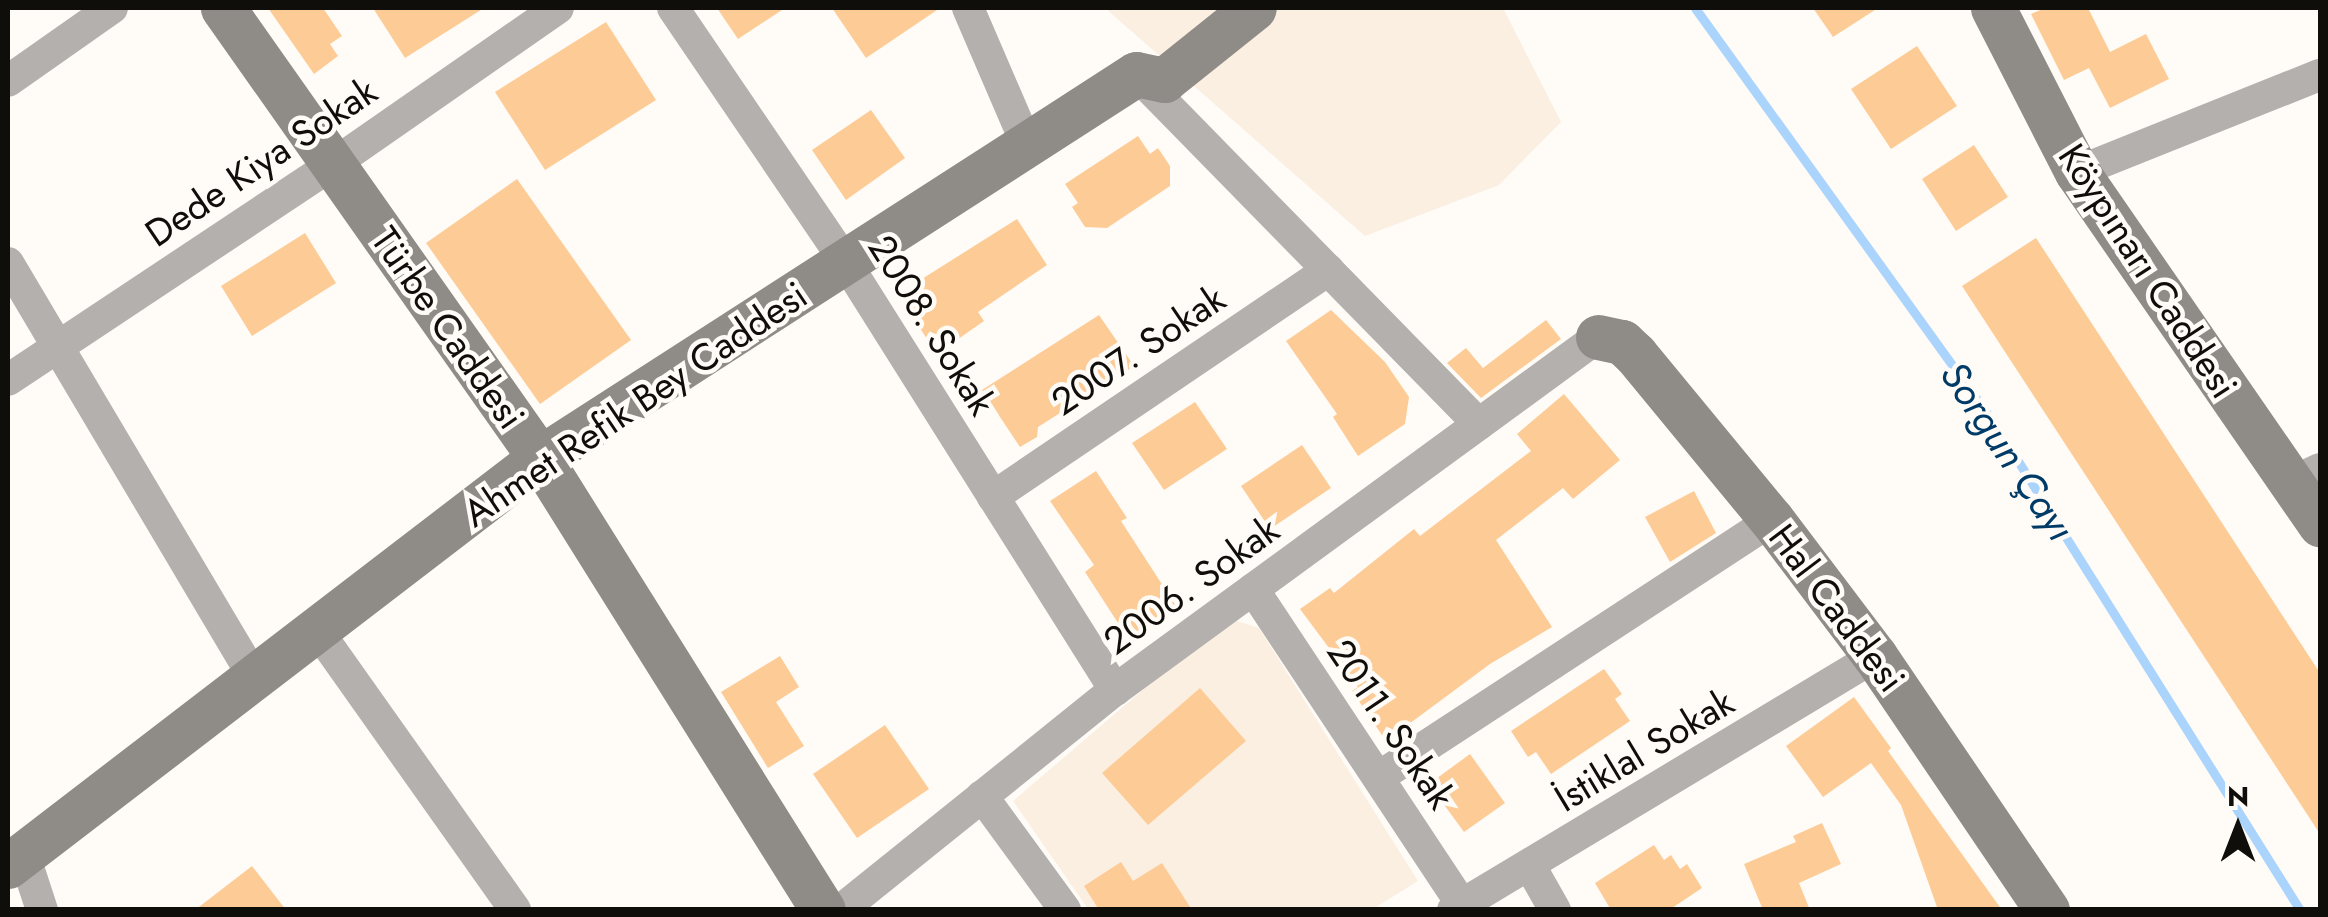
<!DOCTYPE html>
<html>
<head>
<meta charset="utf-8">
<style>
  body { margin:0 }
  #map { position:relative; width:2328px; height:917px; overflow:hidden; background:#fffbf7; font-family:Jost,sans-serif }
  div>[style] { position:absolute }
  [style*='--x'] { left:calc(var(--x)*1px); top:calc(var(--y)*1px); width:calc(var(--w)*1px); rotate:calc(var(--a)*1deg) }
  .built>* { inset:0; background:#fbefe2 }
  .stream>* { height:9px; margin:-4.5px; padding:0 4.5px; transform-origin:4.5px; border-radius:4.5px; background:#abd4fc }
  .building>* { inset:0; background:#fdcc96 }
  .street>* { height:32px; margin:-16px; padding:0 16px; transform-origin:16px; border-radius:16px; background:#b3b0ad }
  .secondary>* { height:45px; margin:-22.5px; padding:0 22.5px; transform-origin:22.5px; border-radius:22.5px; background:#8f8b87 }
  span { translate:-50% -50%; white-space:nowrap; text-align:center; line-height:1.15; -webkit-text-stroke:9px #fffbf7; paint-order:stroke }
  .street-label { font-size:38px; color:#100e0b }
  .water-label { font-size:40px; color:#003b68; font-style:italic }
  .frame { position:absolute; inset:0; border:10px solid #100e0b; pointer-events:none }
  .north { position:absolute; left:2188px; top:777px; width:100px; height:100px; -webkit-text-stroke:8px #fffbf7; paint-order:stroke; rotate:0deg; font-size:28px; font-weight:700; line-height:40px; text-align:center; color:#100e0b }
  .north::after { content:''; display:block; margin:auto; width:35px; height:45px; background:#100e0b; clip-path:polygon(50% 0,100% 100%,50% 72%,0 100%) }
</style>
</head>
<body>
<div id="map">
  <div class="built">
    <div style="clip-path:polygon(1105px 8px,1503px 8px,1561px 122px,1499px 185px,1365px 236px)"></div>
    <div style="clip-path:polygon(1227px 618px,1259px 628px,1418px 881px,1373px 909px,1088px 909px,1013px 801px)"></div>
  </div>
  <div class="stream">
    <div style="--x:1695;--y:8;--w:515;--a:54.24"></div>
    <div style="--x:1996;--y:426;--w:572;--a:57.87"></div>
  </div>
  <div class="building">
    <div style="clip-path:polygon(268px 8px,323px 8px,342px 36px,330px 44px,338px 56px,314px 74px)"></div>
    <div style="clip-path:polygon(373px 8px,484px 8px,405px 58px)"></div>
    <div style="clip-path:polygon(717px 8px,785px 8px,738px 39px)"></div>
    <div style="clip-path:polygon(832px 8px,940px 8px,866px 58px)"></div>
    <div style="clip-path:polygon(1813px 8px,1878px 8px,1833px 37px)"></div>
    <div style="clip-path:polygon(2045px 8px,2088px 8px,2110px 52px,2146px 34px,2169px 79px,2110px 108px,2089px 68px,2064px 80px,2031px 14px)"></div>
    <div style="clip-path:polygon(606px 22px,656px 100px,545px 170px,495px 92px)"></div>
    <div style="clip-path:polygon(1917px 46px,1957px 106px,1891px 149px,1851px 89px)"></div>
    <div style="clip-path:polygon(871px 110px,905px 158px,846px 200px,812px 150px)"></div>
    <div style="clip-path:polygon(1138px 136px,1150px 154px,1158px 148px,1170px 166px,1170px 186px,1107px 228px,1085px 227px,1072px 207px,1078px 203px,1065px 184px)"></div>
    <div style="clip-path:polygon(1974px 145px,2008px 197px,1956px 231px,1922px 179px)"></div>
    <div style="clip-path:polygon(517px 179px,631px 340px,540px 404px,426px 243px)"></div>
    <div style="clip-path:polygon(1017px 219px,1047px 265px,978px 312px,984px 321px,951px 344px,927px 339px,909px 311px,914px 284px)"></div>
    <div style="clip-path:polygon(305px 233px,336px 283px,252px 336px,221px 286px)"></div>
    <div style="clip-path:polygon(2036px 238px,2320px 673px,2320px 834px,1962px 286px)"></div>
    <div style="clip-path:polygon(1331px 310px,1385px 362px,1409px 397px,1405px 424px,1358px 456px,1333px 417px,1337px 414px,1286px 341px)"></div>
    <div style="clip-path:polygon(1099px 315px,1134px 366px,1038px 427px,1037px 437px,1020px 447px,982px 390px)"></div>
    <div style="clip-path:polygon(1546px 320px,1561px 339px,1481px 398px,1447px 363px,1466px 348px,1483px 368px)"></div>
    <div style="clip-path:polygon(1564px 394px,1620px 460px,1573px 499px,1563px 488px,1496px 540px,1552px 627px,1490px 664px,1386px 741px,1352px 691px,1358px 687px,1300px 609px,1330px 588px,1334px 593px,1414px 529px,1420px 536px,1531px 451px,1517px 434px)"></div>
    <div style="clip-path:polygon(1195px 402px,1227px 449px,1164px 490px,1132px 443px)"></div>
    <div style="clip-path:polygon(1302px 445px,1331px 488px,1270px 529px,1241px 486px)"></div>
    <div style="clip-path:polygon(1096px 471px,1127px 518px,1121px 521px,1178px 609px,1129px 640px,1085px 572px,1094px 565px,1050px 501px)"></div>
    <div style="clip-path:polygon(1694px 491px,1716px 533px,1670px 562px,1645px 517px)"></div>
    <div style="clip-path:polygon(780px 656px,799px 687px,776px 702px,804px 746px,768px 768px,721px 692px)"></div>
    <div style="clip-path:polygon(1604px 669px,1622px 694px,1615px 699px,1630px 721px,1551px 774px,1536px 752px,1528px 757px,1511px 731px)"></div>
    <div style="clip-path:polygon(1200px 688px,1246px 741px,1148px 825px,1102px 773px)"></div>
    <div style="clip-path:polygon(1854px 697px,1891px 748px,1888px 751px,2002px 910px,1938px 910px,1901px 805px,1871px 763px,1823px 797px,1786px 746px)"></div>
    <div style="clip-path:polygon(885px 725px,929px 789px,857px 838px,813px 774px)"></div>
    <div style="clip-path:polygon(1470px 754px,1505px 803px,1464px 832px,1429px 784px)"></div>
    <div style="clip-path:polygon(1822px 823px,1841px 864px,1799px 883px,1810px 910px,1763px 910px,1744px 864px,1796px 842px,1793px 836px)"></div>
    <div style="clip-path:polygon(1654px 845px,1664px 860px,1671px 855px,1680px 869px,1687px 864px,1702px 888px,1669px 910px,1611px 910px,1595px 883px)"></div>
    <div style="clip-path:polygon(1121px 862px,1133px 881px,1162px 863px,1192px 910px,1099px 910px,1084px 886px)"></div>
    <div style="clip-path:polygon(252px 866px,286px 910px,195px 910px)"></div>
  </div>
  <div class="street">
    <div style="--x:673;--y:8;--w:308;--a:55.8"></div>
    <div style="--x:846;--y:263;--w:505;--a:57.79"></div>
    <div style="--x:968;--y:8;--w:149;--a:66.7"></div>
    <div style="--x:1136;--y:74;--w:490;--a:45.6"></div>
    <div style="--x:8;--y:81;--w:127;--a:-35.1"></div>
    <div style="--x:2077;--y:172;--w:262;--a:-21.8"></div>
    <div style="--x:8;--y:263;--w:478;--a:59.3"></div>
    <div style="--x:8;--y:380;--w:389;--a:-33.6"></div>
    <div style="--x:332;--y:165;--w:275;--a:-34.8"></div>
    <div style="--x:2290;--y:483;--w:33;--a:-25"></div>
    <div style="--x:993;--y:497;--w:405;--a:-34.1"></div>
    <div style="--x:1253;--y:589;--w:379;--a:56.5"></div>
    <div style="--x:317;--y:630;--w:343;--a:54.7"></div>
    <div style="--x:1379;--y:777;--w:470;--a:-33.2"></div>
    <div style="--x:982;--y:796;--w:141;--a:53.9"></div>
    <div style="--x:24;--y:855;--w:58;--a:71.9"></div>
    <div style="--x:1530;--y:866;--w:51;--a:60.4"></div>
    <div style="--x:841;--y:910;--w:351;--a:-38.8"></div>
    <div style="--x:1115;--y:690;--w:598;--a:-36.16"></div>
    <div style="--x:1453;--y:910;--w:493;--a:-31"></div>
  </div>
  <div class="secondary">
    <div style="--x:223;--y:8;--w:550;--a:54.84"></div>
    <div style="--x:540;--y:458;--w:533;--a:57.95"></div>
    <div style="--x:1993;--y:8;--w:184;--a:62.9"></div>
    <div style="--x:2077;--y:172;--w:428;--a:55.4"></div>
    <div style="--x:1598;--y:337;--w:25;--a:12"></div>
    <div style="--x:1622;--y:342;--w:18;--a:43"></div>
    <div style="--x:1635;--y:354;--w:215;--a:50.5"></div>
    <div style="--x:1772;--y:520;--w:171;--a:52.9"></div>
    <div style="--x:1875;--y:656;--w:307;--a:55.9"></div>
    <div style="--x:8;--y:866;--w:670;--a:-37.49"></div>
    <div style="--x:540;--y:458;--w:709;--a:-32.79"></div>
    <div style="--x:1136;--y:74;--w:29;--a:12"></div>
    <div style="--x:1164;--y:80;--w:115;--a:-38.7"></div>
  </div>
  <div class="street-label">
    <span style="left:261px;top:162px;rotate:-34deg">Dede Kiya Sokak</span>
    <span style="left:2148px;top:271px;rotate:57deg">Köypınarı Caddesi</span>
    <span style="left:932px;top:325px;rotate:58deg">2008. Sokak</span>
    <span style="left:448px;top:328px;rotate:55deg">Türbe Caddesi</span>
    <span style="left:1138px;top:350px;rotate:-34deg">2007. Sokak</span>
    <span style="left:635px;top:404px;rotate:-34deg">Ahmet Refik Bey Caddesi</span>
    <span style="left:1191px;top:585px;rotate:-36deg">2006. Sokak</span>
    <span style="left:1837px;top:608px;rotate:53deg">Hal Caddesi</span>
    <span style="left:1391px;top:724px;rotate:56deg">2011. Sokak</span>
    <span style="left:1644px;top:750px;rotate:-31deg">İstiklal Sokak</span>
  </div>
  <div class="water-label">
    <span style="left:2008px;top:451px;rotate:56deg">Sorgun Çayı</span>
  </div>
  <div class="frame"></div>
  <div class="north">N</div>
</div>
</body>
</html>
